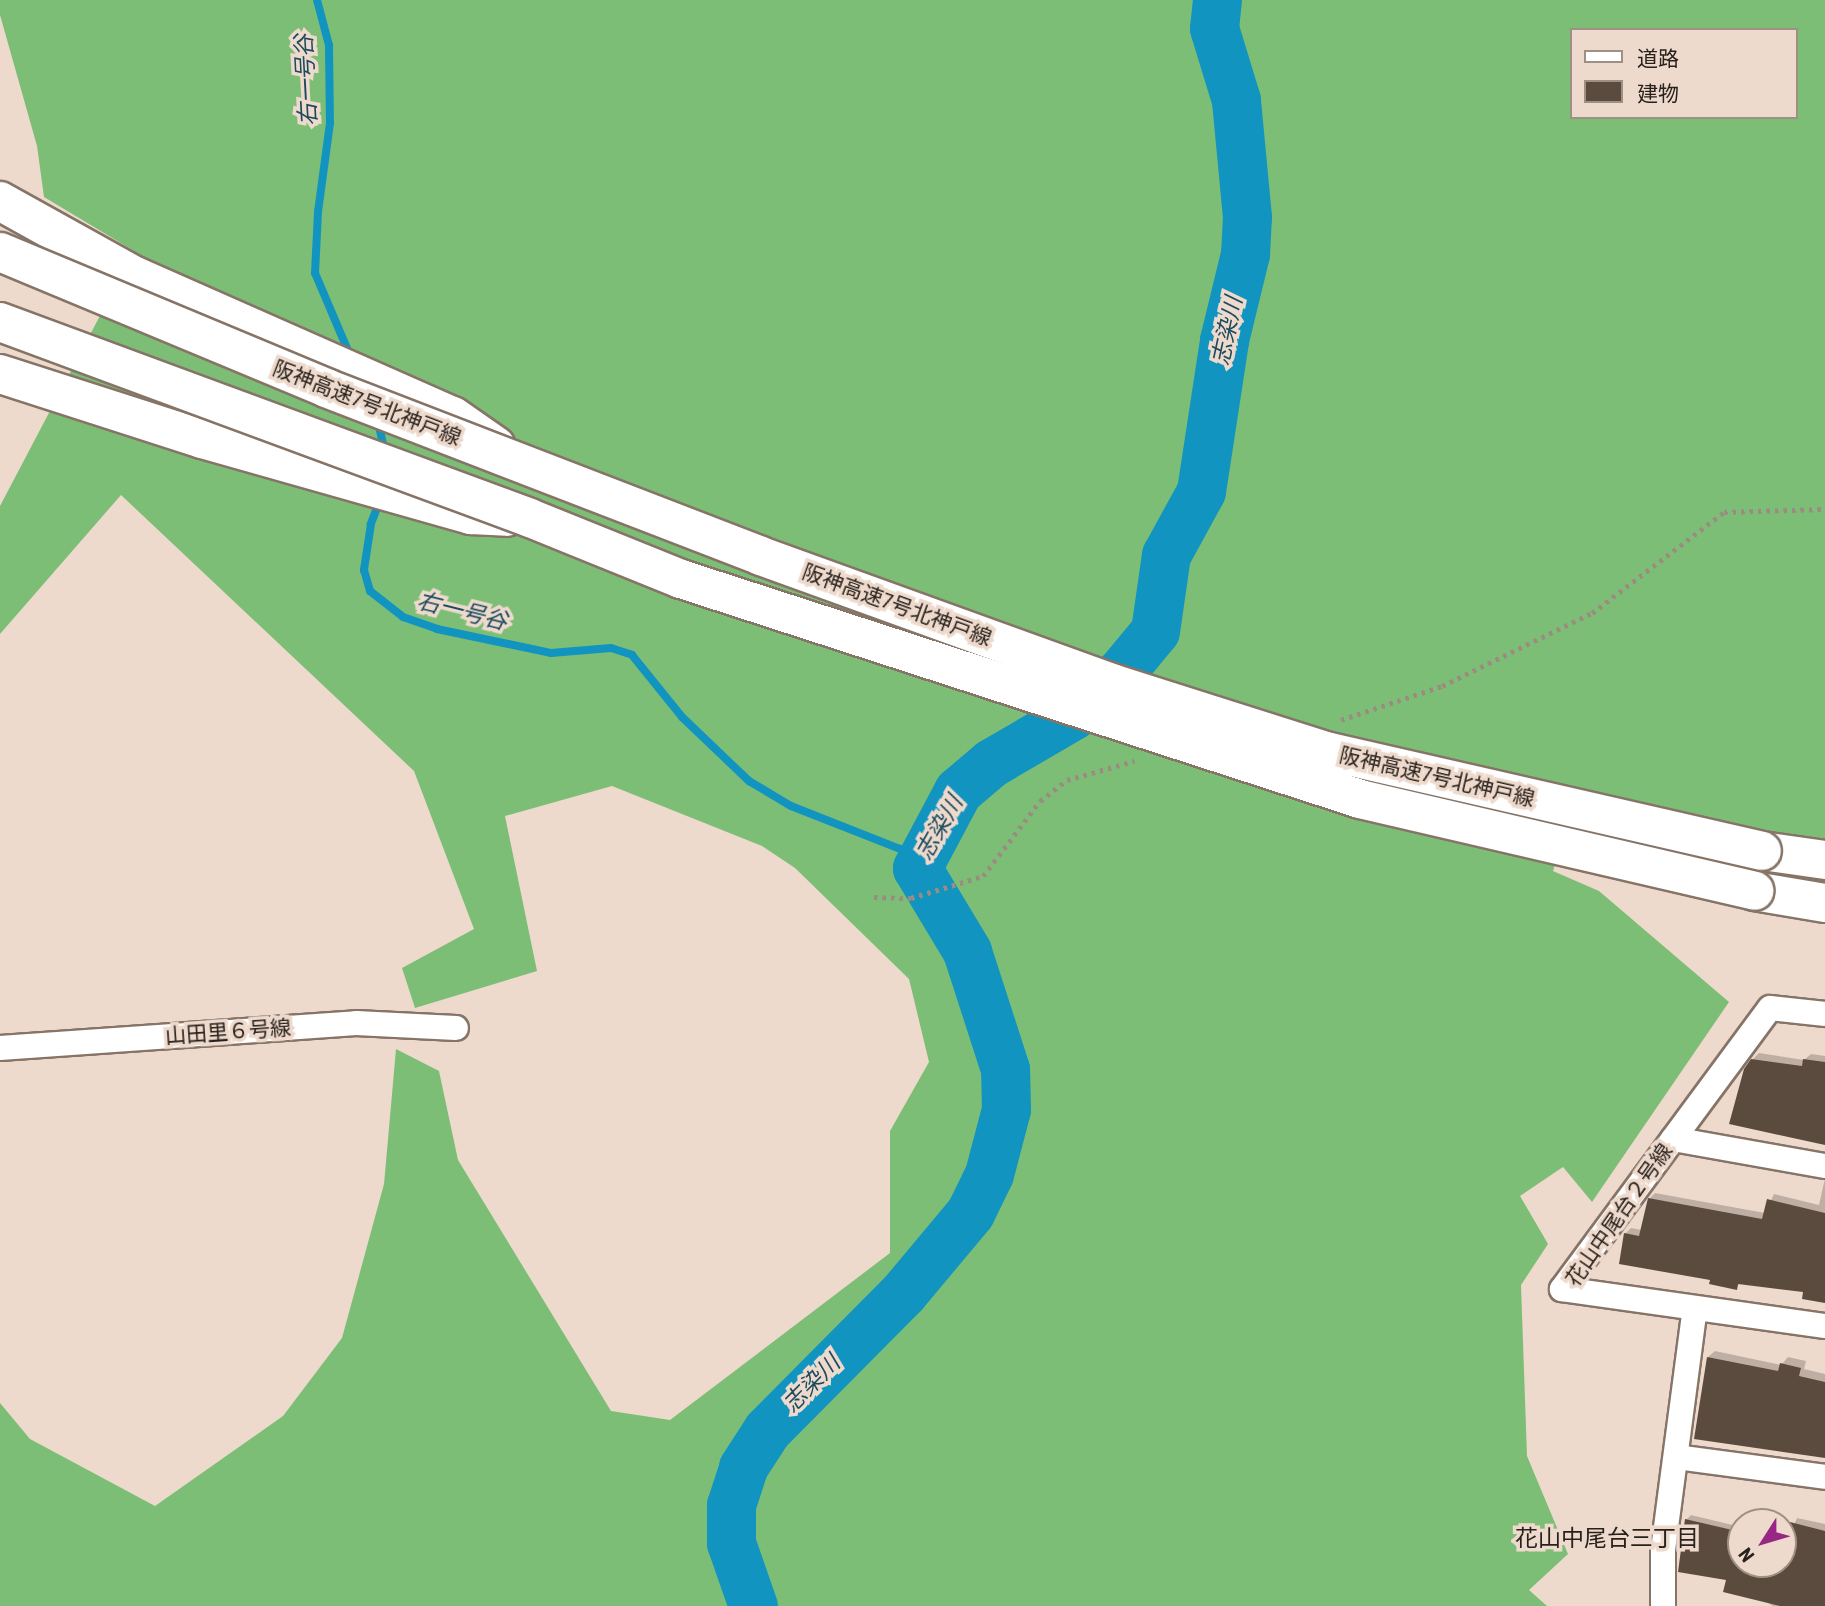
<!DOCTYPE html>
<html>
<head>
<meta charset="utf-8">
<style>
  body { margin:0 }
  #map { position:relative; width:1825px; height:1606px; overflow:hidden; background:#eedacc; font-family:"Roboto Condensed","Noto Sans JP",sans-serif }
  div>[style] { position:absolute }
  [style*='--x'] { left:calc(var(--x)*1px); top:calc(var(--y)*1px); width:calc(var(--w)*1px); rotate:calc(var(--a)*1deg) }
  .forest>* { inset:0; background:#7dbe76 }
  .shadow>* { inset:0; background:#0003 }
  .stream>* { height:8px; margin:-4px; padding:0 4px; transform-origin:4px; border-radius:4px; background:#1294c0 }
  .river>* { height:49px; margin:-24.5px; padding:0 24.5px; transform-origin:24.5px; border-radius:24.5px; background:#1294c0 }
  .building>* { inset:0; background:#5b4b3f }
  .path>* { height:4.5px; margin-top:-2.25px; transform-origin:0; background:repeating-linear-gradient(90deg,#9b8c82 0 3.5px,transparent 0 8.5px) }
  .roads { filter:drop-shadow(2px 0 #867467) drop-shadow(-2px 0 #867467) drop-shadow(0 2px #867467) drop-shadow(0 -2px #867467) }
  .minor>* { height:24px; margin:-12px; padding:0 12px; transform-origin:12px; border-radius:12px; background:#fff }
  .motorway>* { height:38px; margin:-19px; padding:0 19px; transform-origin:19px; border-radius:19px; background:#fff }
  .bridges { filter:drop-shadow(2px 0 #867467) drop-shadow(-2px 0 #867467) drop-shadow(0 2px #867467) drop-shadow(0 -2px #867467) }
  .motorway-bridge>* { height:38px; margin:-19px; padding:0 19px; transform-origin:19px; border-radius:19px; background:#fff }
  span { translate:-50% -50%; white-space:nowrap; text-align:center; line-height:1.15; -webkit-text-stroke:7px #eedacc; paint-order:stroke }
  .street-label { font-size:21px; color:#28211c }
  .water-label { font-size:23px; color:#1c4a5e; font-style:italic }
  .neighbourhood-label { font-size:23px; color:#28211c }
  .legend { position:absolute; left:1570px; top:28px; width:228px; height:91px; box-sizing:border-box; background:#eedacc; border:2px solid #9f9086; margin:0; padding:9px 12px; list-style:none; font-size:21px; color:#28211c }
  .legend li { display:flex; align-items:center; gap:14px; height:35px }
  .legend b { width:35px; border:2px solid #9f9086 }
  .north { position:absolute; left:1727px; top:1508px; width:70px; height:70px; box-sizing:border-box; background:#eedacc; border:2px solid #9f9086; border-radius:50%; rotate:233deg; font-size:19px; font-weight:700; line-height:28px; text-align:center; color:#28211c }
  .north::after { content:''; display:block; margin:auto; width:24px; height:32px; background:#972684; clip-path:polygon(50% 0,100% 100%,50% 72%,0 100%) }
</style>
</head>
<body>
<div id="map">
  <div class="forest">
    <div style="clip-path:polygon(evenodd,0 0,1825px 0,1825px 851px,1577px 796px,1553px 871px,1599px 891px,1729px 1002px,1592px 1202px,1563px 1167px,1520px 1196px,1548px 1244px,1521px 1285px,1527px 1456px,1568px 1554px,1529px 1590px,1547px 1606px,0 1606px,0 1403px,30px 1439px,155px 1506px,283px 1416px,342px 1338px,384px 1184px,396px 1049px,439px 1071px,458px 1160px,611px 1411px,670px 1420px,890px 1253px,890px 1131px,929px 1062px,909px 979px,795px 868px,762px 846px,612px 786px,505px 816px,537px 971px,415px 1008px,402px 968px,474px 929px,414px 771px,121px 495px,0 634px,0 506px,134px 251px,44px 197px,37px 146px,0 15px,0 0,1571px 30px,1795px 30px,1795px 117px,1571px 117px,1571px 30px)"></div>
  </div>
  <div class="shadow">
    <div style="clip-path:polygon(1759px 1053px,1804px 1060px,1811px 1054px,1825px 1056px,1825px 1143px,1752px 1060px)"></div>
    <div style="clip-path:polygon(1825px 1178px,1825px 1302px,1805px 1290px,1741px 1282px,1736px 1288px,1625px 1234px,1631px 1228px,1642px 1230px,1649px 1199px,1655px 1193px,1765px 1213px,1774px 1194px,1819px 1205px)"></div>
    <div style="clip-path:polygon(1715px 1351px,1781px 1365px,1788px 1357px,1806px 1361px,1804px 1369px,1825px 1374px,1825px 1456px,1708px 1357px)"></div>
    <div style="clip-path:polygon(1691px 1515px,1741px 1527px,1741px 1564px,1783px 1564px,1783px 1538px,1788px 1539px,1797px 1518px,1825px 1524px,1825px 1606px,1773px 1606px,1729px 1579px,1686px 1520px)"></div>
  </div>
  <div class="stream">
    <div style="--x:317;--y:0;--w:47;--a:75.1"></div>
    <div style="--x:329;--y:45;--w:78;--a:89.3"></div>
    <div style="--x:330;--y:123;--w:90;--a:97.7"></div>
    <div style="--x:318;--y:212;--w:61;--a:92.8"></div>
    <div style="--x:315;--y:273;--w:92;--a:67"></div>
    <div style="--x:378;--y:422;--w:32;--a:77"></div>
    <div style="--x:380;--y:500;--w:26;--a:111"></div>
    <div style="--x:371;--y:524;--w:47;--a:98.7"></div>
    <div style="--x:364;--y:570;--w:22;--a:74"></div>
    <div style="--x:370;--y:591;--w:42;--a:38.2"></div>
    <div style="--x:403;--y:617;--w:36;--a:19"></div>
    <div style="--x:437;--y:629;--w:116;--a:11.9"></div>
    <div style="--x:551;--y:653;--w:60;--a:-4.8"></div>
    <div style="--x:611;--y:648;--w:22;--a:18"></div>
    <div style="--x:632;--y:655;--w:80;--a:51.1"></div>
    <div style="--x:682;--y:717;--w:93;--a:43.7"></div>
    <div style="--x:749;--y:781;--w:49;--a:30.8"></div>
    <div style="--x:791;--y:806;--w:117;--a:21.5"></div>
    <div style="--x:900;--y:849;--w:25;--a:48"></div>
  </div>
  <div class="river">
    <div style="--x:753;--y:1606;--w:67;--a:-109.2"></div>
    <div style="--x:731;--y:1543;--w:38;--a:-90"></div>
    <div style="--x:731;--y:1505;--w:40;--a:-72"></div>
    <div style="--x:743;--y:1467;--w:44;--a:-57"></div>
    <div style="--x:767;--y:1430;--w:193;--a:-45.2"></div>
    <div style="--x:903;--y:1293;--w:104;--a:-50.1"></div>
    <div style="--x:970;--y:1213;--w:43;--a:-64"></div>
    <div style="--x:989;--y:1174;--w:67;--a:-75.3"></div>
    <div style="--x:1006;--y:1109;--w:40;--a:-91.4"></div>
    <div style="--x:1005;--y:1069;--w:124;--a:-107.9"></div>
    <div style="--x:967;--y:951;--w:97;--a:-121.1"></div>
    <div style="--x:917;--y:868;--w:87;--a:-62"></div>
    <div style="--x:958;--y:791;--w:43;--a:-40.3"></div>
    <div style="--x:991;--y:763;--w:95;--a:-30.3"></div>
    <div style="--x:1073;--y:715;--w:64;--a:-41.9"></div>
    <div style="--x:1121;--y:672;--w:53;--a:-50.3"></div>
    <div style="--x:1155;--y:631;--w:77;--a:-81.8"></div>
    <div style="--x:1166;--y:555;--w:73;--a:-61.3"></div>
    <div style="--x:1201;--y:491;--w:153;--a:-81.3"></div>
    <div style="--x:1224;--y:340;--w:89;--a:-76.3"></div>
    <div style="--x:1245;--y:254;--w:37;--a:-87"></div>
    <div style="--x:1247;--y:217;--w:118;--a:-95.4"></div>
    <div style="--x:1236;--y:100;--w:75;--a:-107"></div>
    <div style="--x:1214;--y:28;--w:28;--a:-84"></div>
  </div>
  <div class="building">
    <div style="clip-path:polygon(1751px 1059px,1802px 1066px,1803px 1059px,1825px 1062px,1825px 1145px,1729px 1124px,1744px 1069px)"></div>
    <div style="clip-path:polygon(1648px 1198px,1762px 1219px,1767px 1199px,1825px 1213px,1825px 1303px,1802px 1299px,1803px 1292px,1738px 1284px,1737px 1290px,1709px 1284px,1710px 1280px,1619px 1264px,1624px 1233px,1639px 1236px)"></div>
    <div style="clip-path:polygon(1707px 1357px,1778px 1371px,1780px 1363px,1801px 1368px,1799px 1376px,1825px 1382px,1825px 1458px,1694px 1439px)"></div>
    <div style="clip-path:polygon(1685px 1519px,1741px 1532px,1741px 1564px,1783px 1564px,1790px 1522px,1825px 1531px,1825px 1606px,1780px 1606px,1723px 1592px,1726px 1580px,1678px 1572px)"></div>
  </div>
  <div class="path">
    <div style="--x:1341;--y:720;--w:107;--a:-18.6"></div>
    <div style="--x:1442;--y:686;--w:167;--a:-26"></div>
    <div style="--x:1592;--y:613;--w:166;--a:-37.4"></div>
    <div style="--x:1724;--y:512;--w:101;--a:-1.7"></div>
    <div style="--x:874;--y:897;--w:37;--a:2"></div>
    <div style="--x:911;--y:898;--w:75;--a:-17"></div>
    <div style="--x:983;--y:876;--w:94;--a:-52.8"></div>
    <div style="--x:1040;--y:801;--w:34;--a:-38"></div>
    <div style="--x:1067;--y:780;--w:70;--a:-15.8"></div>
  </div>
  <div class="roads">
    <div class="minor">
      <div style="--x:1825;--y:1014;--w:55;--a:-173.8"></div>
      <div style="--x:1770;--y:1008;--w:350;--a:126.5"></div>
      <div style="--x:1562;--y:1289;--w:266;--a:8"></div>
      <div style="--x:0;--y:1048;--w:357;--a:-4"></div>
      <div style="--x:356;--y:1023;--w:100;--a:2.9"></div>
      <div style="--x:1673;--y:1139;--w:154;--a:10.1"></div>
      <div style="--x:1676;--y:1457;--w:150;--a:7.6"></div>
      <div style="--x:1663;--y:1606;--w:56;--a:-90"></div>
      <div style="--x:1663;--y:1550;--w:244;--a:-82.5"></div>
    </div>
    <div class="motorway">
      <div style="--x:0;--y:201;--w:154;--a:29.1"></div>
      <div style="--x:135;--y:276;--w:347;--a:23.8"></div>
      <div style="--x:453;--y:416;--w:52;--a:34.9"></div>
      <div style="--x:0;--y:374;--w:212;--a:17.8"></div>
      <div style="--x:202;--y:439;--w:280;--a:15.8"></div>
      <div style="--x:471;--y:515;--w:36;--a:3"></div>
      <div style="--x:1762;--y:851;--w:64;--a:8.1"></div>
      <div style="--x:1754;--y:891;--w:72;--a:9.6"></div>
    </div>
  </div>
  <div class="bridges">
    <div class="motorway-bridge">
      <div style="--x:0;--y:252;--w:353;--a:22.6"></div>
      <div style="--x:326;--y:388;--w:466;--a:21.1"></div>
      <div style="--x:761;--y:556;--w:373;--a:19.9"></div>
      <div style="--x:1112;--y:683;--w:229;--a:17.6"></div>
      <div style="--x:1330;--y:752;--w:443;--a:12.9"></div>
      <div style="--x:0;--y:322;--w:565;--a:20.29"></div>
      <div style="--x:530;--y:518;--w:163;--a:22"></div>
      <div style="--x:681;--y:579;--w:714;--a:17.95"></div>
      <div style="--x:1360;--y:799;--w:405;--a:13.1"></div>
    </div>
  </div>
  <div class="street-label">
    <span style="left:367px;top:403px;rotate:21deg">阪神高速7号北神戸線</span>
    <span style="left:897px;top:605px;rotate:20deg">阪神高速7号北神戸線</span>
    <span style="left:1437px;top:777px;rotate:13deg">阪神高速7号北神戸線</span>
    <span style="left:228px;top:1032px;rotate:-4deg">山田里６号線</span>
    <span style="left:1619px;top:1215px;rotate:-55deg">花山中尾台２号線</span>
  </div>
  <div class="water-label">
    <span style="left:307px;top:80px;rotate:-93deg">右一号谷</span>
    <span style="left:1228px;top:331px;rotate:-78deg">志染川</span>
    <span style="left:462px;top:612px;rotate:14deg">右一号谷</span>
    <span style="left:940px;top:828px;rotate:-60deg">志染川</span>
    <span style="left:812px;top:1384px;rotate:-45deg">志染川</span>
  </div>
  <div class="neighbourhood-label">
    <span style="left:1607px;top:1539px">花山中尾台三丁目</span>
  </div>
  <ul class="legend">
  <li><b style="height:9px;background:#fff"></b>道路</li>
  <li><b style="height:19px;background:#5b4b3f"></b>建物</li>
  </ul>
  <div class="north">N</div>
</div>
</body>
</html>
